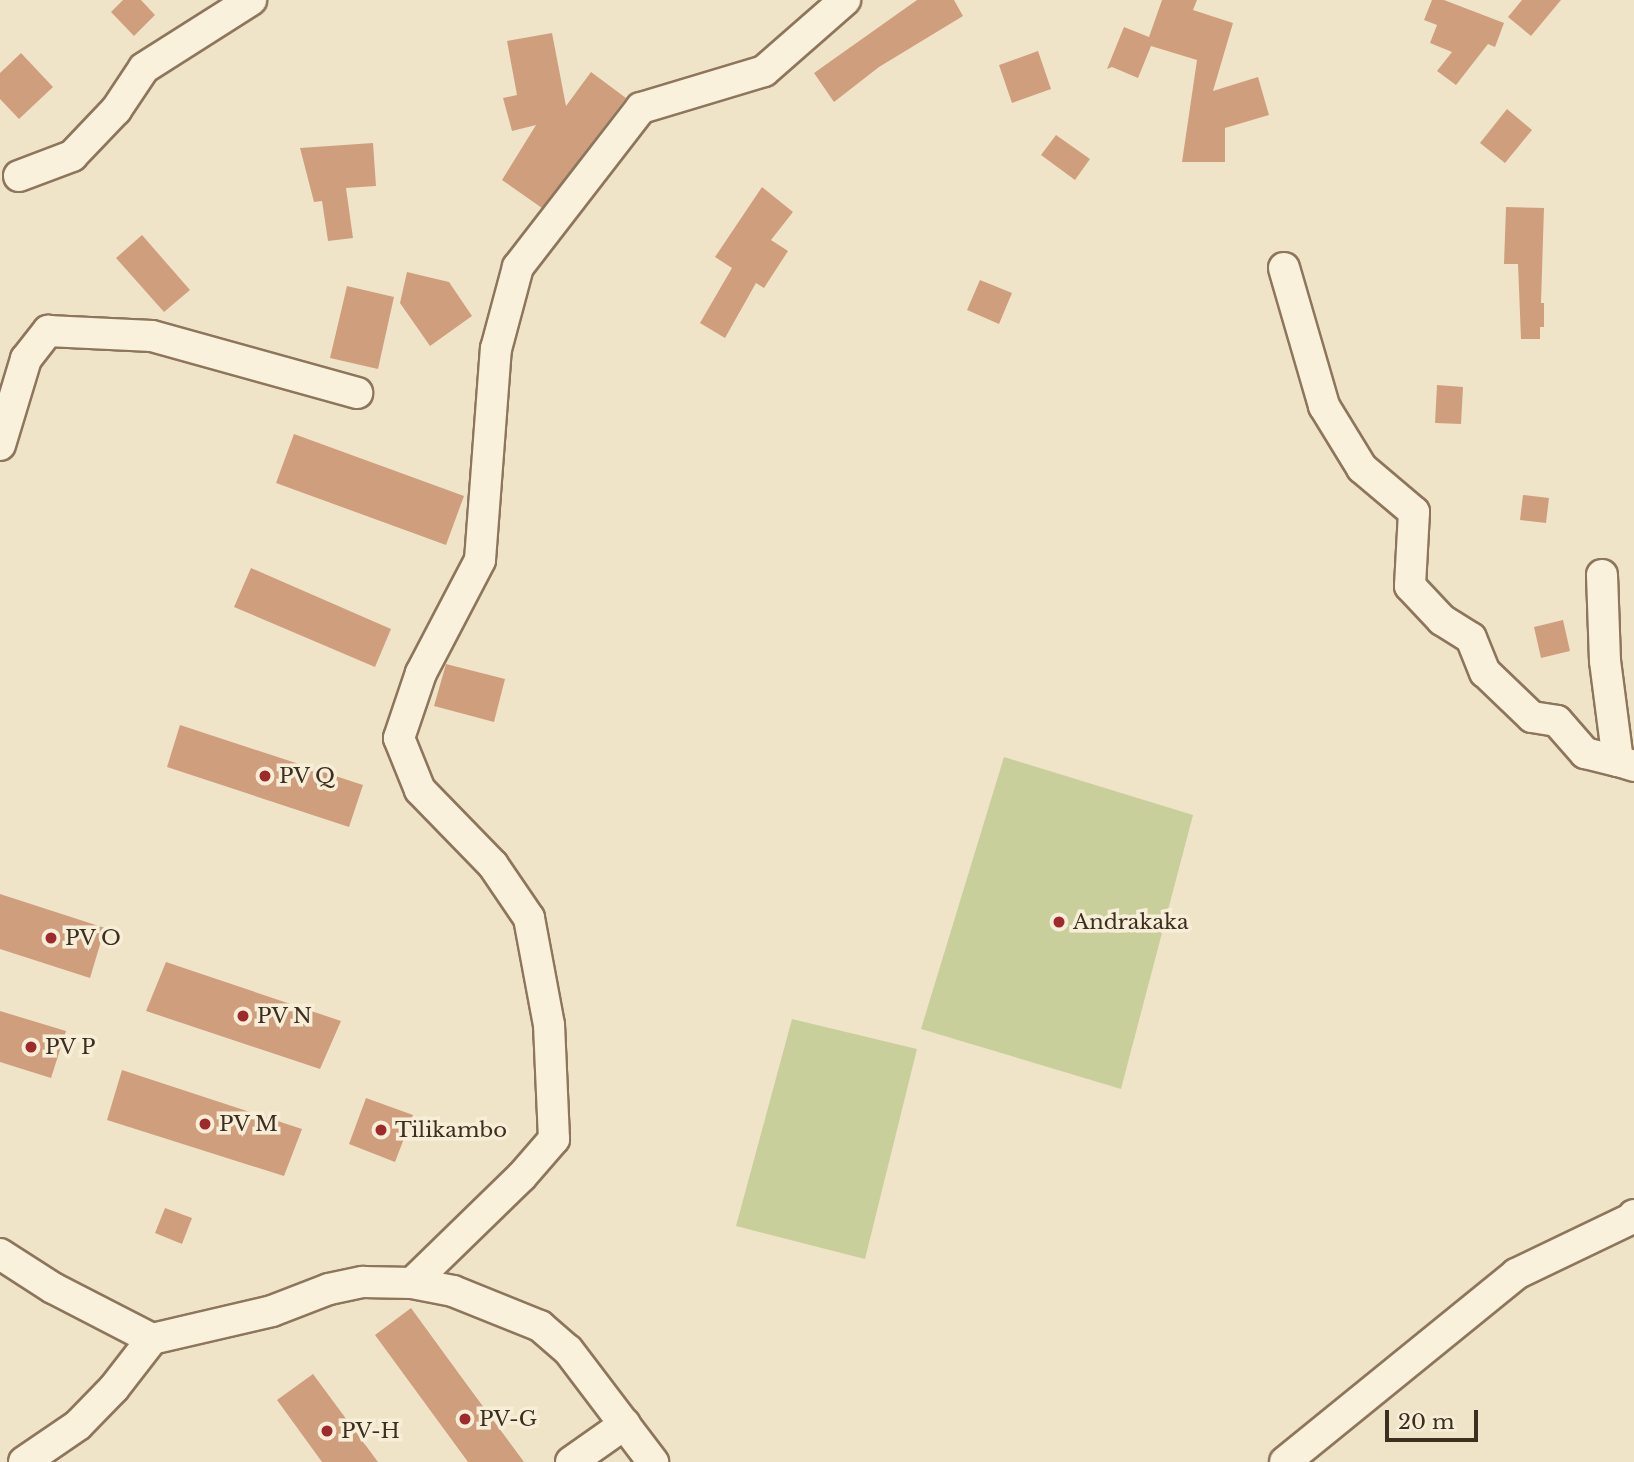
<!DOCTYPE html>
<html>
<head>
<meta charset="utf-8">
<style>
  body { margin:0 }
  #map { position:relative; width:1634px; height:1462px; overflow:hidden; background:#f0e4c8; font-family:"Libre Baskerville",serif }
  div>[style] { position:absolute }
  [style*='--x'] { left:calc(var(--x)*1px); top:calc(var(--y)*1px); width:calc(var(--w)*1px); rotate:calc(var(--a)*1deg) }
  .green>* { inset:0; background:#c9cf9b }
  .building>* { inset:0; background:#cf9f7d }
  .roads { filter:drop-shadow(2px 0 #8d765c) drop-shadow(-2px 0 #8d765c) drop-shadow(0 2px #8d765c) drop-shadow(0 -2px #8d765c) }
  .street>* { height:30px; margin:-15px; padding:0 15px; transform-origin:15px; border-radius:15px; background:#faf1dc }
  .dots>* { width:19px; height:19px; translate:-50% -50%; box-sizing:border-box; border:4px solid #f7eed8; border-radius:50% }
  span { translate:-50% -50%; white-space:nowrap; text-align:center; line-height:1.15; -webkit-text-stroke:7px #f7eed8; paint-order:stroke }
  .poi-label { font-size:21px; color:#3d2e20 }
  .left { translate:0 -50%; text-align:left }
  .scale { position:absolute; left:1385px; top:1410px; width:93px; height:32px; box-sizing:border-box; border:4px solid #3d2e20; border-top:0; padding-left:9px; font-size:21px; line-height:24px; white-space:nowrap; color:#3d2e20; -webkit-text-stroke:5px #f7eed8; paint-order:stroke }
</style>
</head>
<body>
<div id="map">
  <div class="green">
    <div style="clip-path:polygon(1004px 757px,1193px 815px,1121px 1089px,921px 1029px)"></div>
    <div style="clip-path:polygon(792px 1019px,917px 1049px,865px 1259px,736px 1226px)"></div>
  </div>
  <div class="building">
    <div style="clip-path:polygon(123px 0,141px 0,155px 15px,134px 36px,111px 12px)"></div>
    <div style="clip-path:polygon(917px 0,954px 0,963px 16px,879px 67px,834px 102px,814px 73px)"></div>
    <div style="clip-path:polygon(1162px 0,1197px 0,1193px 10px,1233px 23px,1213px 91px,1258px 77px,1269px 115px,1225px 128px,1225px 162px,1182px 162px,1197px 60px,1151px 46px,1138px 78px,1112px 67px,1107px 69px,1124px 27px,1149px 37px)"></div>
    <div style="clip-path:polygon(1432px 0,1444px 0,1504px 23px,1495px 47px,1488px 44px,1456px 85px,1437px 71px,1452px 52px,1430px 43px,1437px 25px,1424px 20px)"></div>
    <div style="clip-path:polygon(1522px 0,1561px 0,1531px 36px,1508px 17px)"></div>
    <div style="clip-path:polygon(552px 33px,566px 106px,591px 72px,626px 98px,542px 208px,502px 180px,536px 125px,512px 131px,503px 98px,517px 95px,507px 41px)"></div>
    <div style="clip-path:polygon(1038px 51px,1051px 89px,1012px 103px,999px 65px)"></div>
    <div style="clip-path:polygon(21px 53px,53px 87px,19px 119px,0 99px,0 73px)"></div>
    <div style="clip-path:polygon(1507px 109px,1532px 130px,1505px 163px,1480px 143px)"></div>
    <div style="clip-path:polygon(1056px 135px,1090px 159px,1075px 180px,1041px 155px)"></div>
    <div style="clip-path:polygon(373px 143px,376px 186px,346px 188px,353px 238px,328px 241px,322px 201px,314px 202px,300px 148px)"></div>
    <div style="clip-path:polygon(762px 187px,793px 212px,771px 240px,788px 251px,764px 288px,756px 283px,725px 338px,700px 323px,732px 268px,715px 257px)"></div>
    <div style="clip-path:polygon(1506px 207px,1544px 208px,1541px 303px,1544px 303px,1544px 327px,1540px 327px,1540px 339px,1521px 339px,1518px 264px,1504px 264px)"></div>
    <div style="clip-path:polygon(142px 235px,190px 290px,164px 312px,116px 258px)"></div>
    <div style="clip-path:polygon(407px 272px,449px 282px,472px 316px,430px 346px,400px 303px)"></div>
    <div style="clip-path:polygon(980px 280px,1012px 293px,999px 324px,967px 310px)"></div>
    <div style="clip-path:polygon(347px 286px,394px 297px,378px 369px,330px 358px)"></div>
    <div style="clip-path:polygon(1437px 385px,1463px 387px,1461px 424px,1435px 423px)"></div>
    <div style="clip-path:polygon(294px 434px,464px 496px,446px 545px,276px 483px)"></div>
    <div style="clip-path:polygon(1523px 495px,1549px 498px,1546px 523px,1520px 520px)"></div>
    <div style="clip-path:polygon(251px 568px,391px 629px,375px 667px,234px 607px)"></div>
    <div style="clip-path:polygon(1563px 620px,1570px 651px,1541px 658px,1534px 627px)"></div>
    <div style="clip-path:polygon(446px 664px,505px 679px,494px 722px,434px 706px)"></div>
    <div style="clip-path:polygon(180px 725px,363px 785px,349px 827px,167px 767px)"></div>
    <div style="clip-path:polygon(0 894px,105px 928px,90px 978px,0 949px)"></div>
    <div style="clip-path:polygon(166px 962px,341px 1021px,320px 1069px,146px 1011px)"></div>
    <div style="clip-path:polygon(0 1011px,66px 1031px,51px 1078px,0 1062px)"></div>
    <div style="clip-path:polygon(122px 1070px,302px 1129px,284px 1176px,107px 1120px)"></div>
    <div style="clip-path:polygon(366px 1098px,413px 1115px,395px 1162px,349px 1144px)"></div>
    <div style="clip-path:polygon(165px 1208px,192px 1218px,182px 1244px,155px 1233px)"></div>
    <div style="clip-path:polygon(411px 1308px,465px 1382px,524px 1462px,468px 1462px,375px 1335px)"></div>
    <div style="clip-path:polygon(313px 1374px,378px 1462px,322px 1462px,277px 1400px)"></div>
  </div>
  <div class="roads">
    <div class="street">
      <div style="--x:19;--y:176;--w:57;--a:-20.7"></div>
      <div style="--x:72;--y:156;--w:64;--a:-46.3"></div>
      <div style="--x:116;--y:110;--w:50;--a:-56.3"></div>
      <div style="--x:144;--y:68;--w:127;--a:-32.4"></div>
      <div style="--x:1284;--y:268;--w:144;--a:73.8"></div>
      <div style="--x:1324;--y:406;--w:73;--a:58.5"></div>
      <div style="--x:1362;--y:468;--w:68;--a:40.2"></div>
      <div style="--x:1414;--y:512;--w:74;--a:93.1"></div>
      <div style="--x:1410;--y:586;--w:47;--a:46.7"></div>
      <div style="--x:1442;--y:620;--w:34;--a:32"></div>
      <div style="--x:1471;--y:638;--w:37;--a:68"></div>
      <div style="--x:1485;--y:672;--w:65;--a:43.8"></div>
      <div style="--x:1532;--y:717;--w:25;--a:9"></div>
      <div style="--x:1557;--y:721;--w:43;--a:48.8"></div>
      <div style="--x:1585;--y:753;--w:34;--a:14"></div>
      <div style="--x:0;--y:445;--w:90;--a:-73.2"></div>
      <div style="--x:26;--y:359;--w:36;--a:-52"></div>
      <div style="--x:48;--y:331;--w:104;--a:2.8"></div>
      <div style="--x:152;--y:336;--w:213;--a:15.5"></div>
      <div style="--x:1602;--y:575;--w:86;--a:88"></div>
      <div style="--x:1605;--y:661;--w:101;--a:82.6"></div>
      <div style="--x:1618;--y:761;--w:17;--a:17"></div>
      <div style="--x:0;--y:1254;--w:63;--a:32.7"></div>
      <div style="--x:53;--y:1288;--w:111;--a:27.3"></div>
      <div style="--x:412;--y:1283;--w:153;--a:-44.2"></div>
      <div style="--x:522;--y:1176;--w:49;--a:-49.1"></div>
      <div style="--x:554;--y:1139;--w:114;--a:-92.5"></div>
      <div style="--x:549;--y:1025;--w:109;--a:-100.6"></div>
      <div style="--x:529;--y:918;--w:64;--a:-124.2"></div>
      <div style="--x:493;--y:865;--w:105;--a:-134.2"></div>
      <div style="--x:420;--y:790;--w:56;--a:-112"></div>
      <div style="--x:399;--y:738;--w:69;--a:-71.3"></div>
      <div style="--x:421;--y:673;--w:127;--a:-62.4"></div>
      <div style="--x:480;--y:560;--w:212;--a:-85.7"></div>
      <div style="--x:496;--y:349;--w:85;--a:-75"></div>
      <div style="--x:518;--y:267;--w:201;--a:-52.3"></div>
      <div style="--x:641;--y:108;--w:128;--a:-16.7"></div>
      <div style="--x:764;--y:71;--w:108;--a:-41.2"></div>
      <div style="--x:24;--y:1462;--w:65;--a:-34.4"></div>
      <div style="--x:78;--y:1425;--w:52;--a:-45.8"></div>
      <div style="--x:114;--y:1388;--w:62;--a:-52.2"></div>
      <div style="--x:152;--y:1339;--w:123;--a:-13.1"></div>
      <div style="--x:272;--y:1311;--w:61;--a:-21.1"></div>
      <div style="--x:329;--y:1289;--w:35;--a:-12"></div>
      <div style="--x:363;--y:1282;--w:49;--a:1.2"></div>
      <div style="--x:412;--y:1283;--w:42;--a:11"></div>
      <div style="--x:453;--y:1291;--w:94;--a:21.9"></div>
      <div style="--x:540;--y:1326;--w:37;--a:41"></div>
      <div style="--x:568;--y:1350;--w:141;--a:52.8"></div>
      <div style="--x:571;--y:1462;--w:66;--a:-35.1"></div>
      <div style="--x:1285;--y:1462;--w:298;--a:-39.1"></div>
      <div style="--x:1516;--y:1274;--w:130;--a:-25.6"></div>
      <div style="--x:1633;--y:1218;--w:3;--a:-72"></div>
    </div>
  </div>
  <div class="dots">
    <div style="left:265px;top:776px;background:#9e2a2b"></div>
    <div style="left:1059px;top:922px;background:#9e2a2b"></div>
    <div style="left:51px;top:938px;background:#9e2a2b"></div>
    <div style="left:243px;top:1016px;background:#9e2a2b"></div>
    <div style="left:31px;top:1047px;background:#9e2a2b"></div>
    <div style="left:205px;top:1124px;background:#9e2a2b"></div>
    <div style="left:381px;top:1130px;background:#9e2a2b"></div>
    <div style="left:465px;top:1419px;background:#9e2a2b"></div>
    <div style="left:327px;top:1431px;background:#9e2a2b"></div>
  </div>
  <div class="poi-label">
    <span class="left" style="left:279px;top:776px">PV Q</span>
    <span class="left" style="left:1073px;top:922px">Andrakaka</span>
    <span class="left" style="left:65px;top:938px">PV O</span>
    <span class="left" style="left:257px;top:1016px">PV N</span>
    <span class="left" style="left:45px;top:1047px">PV P</span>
    <span class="left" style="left:219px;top:1124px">PV M</span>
    <span class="left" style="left:395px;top:1130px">Tilikambo</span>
    <span class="left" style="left:479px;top:1419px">PV-G</span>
    <span class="left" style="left:341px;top:1431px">PV-H</span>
  </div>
  <div class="scale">20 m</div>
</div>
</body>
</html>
